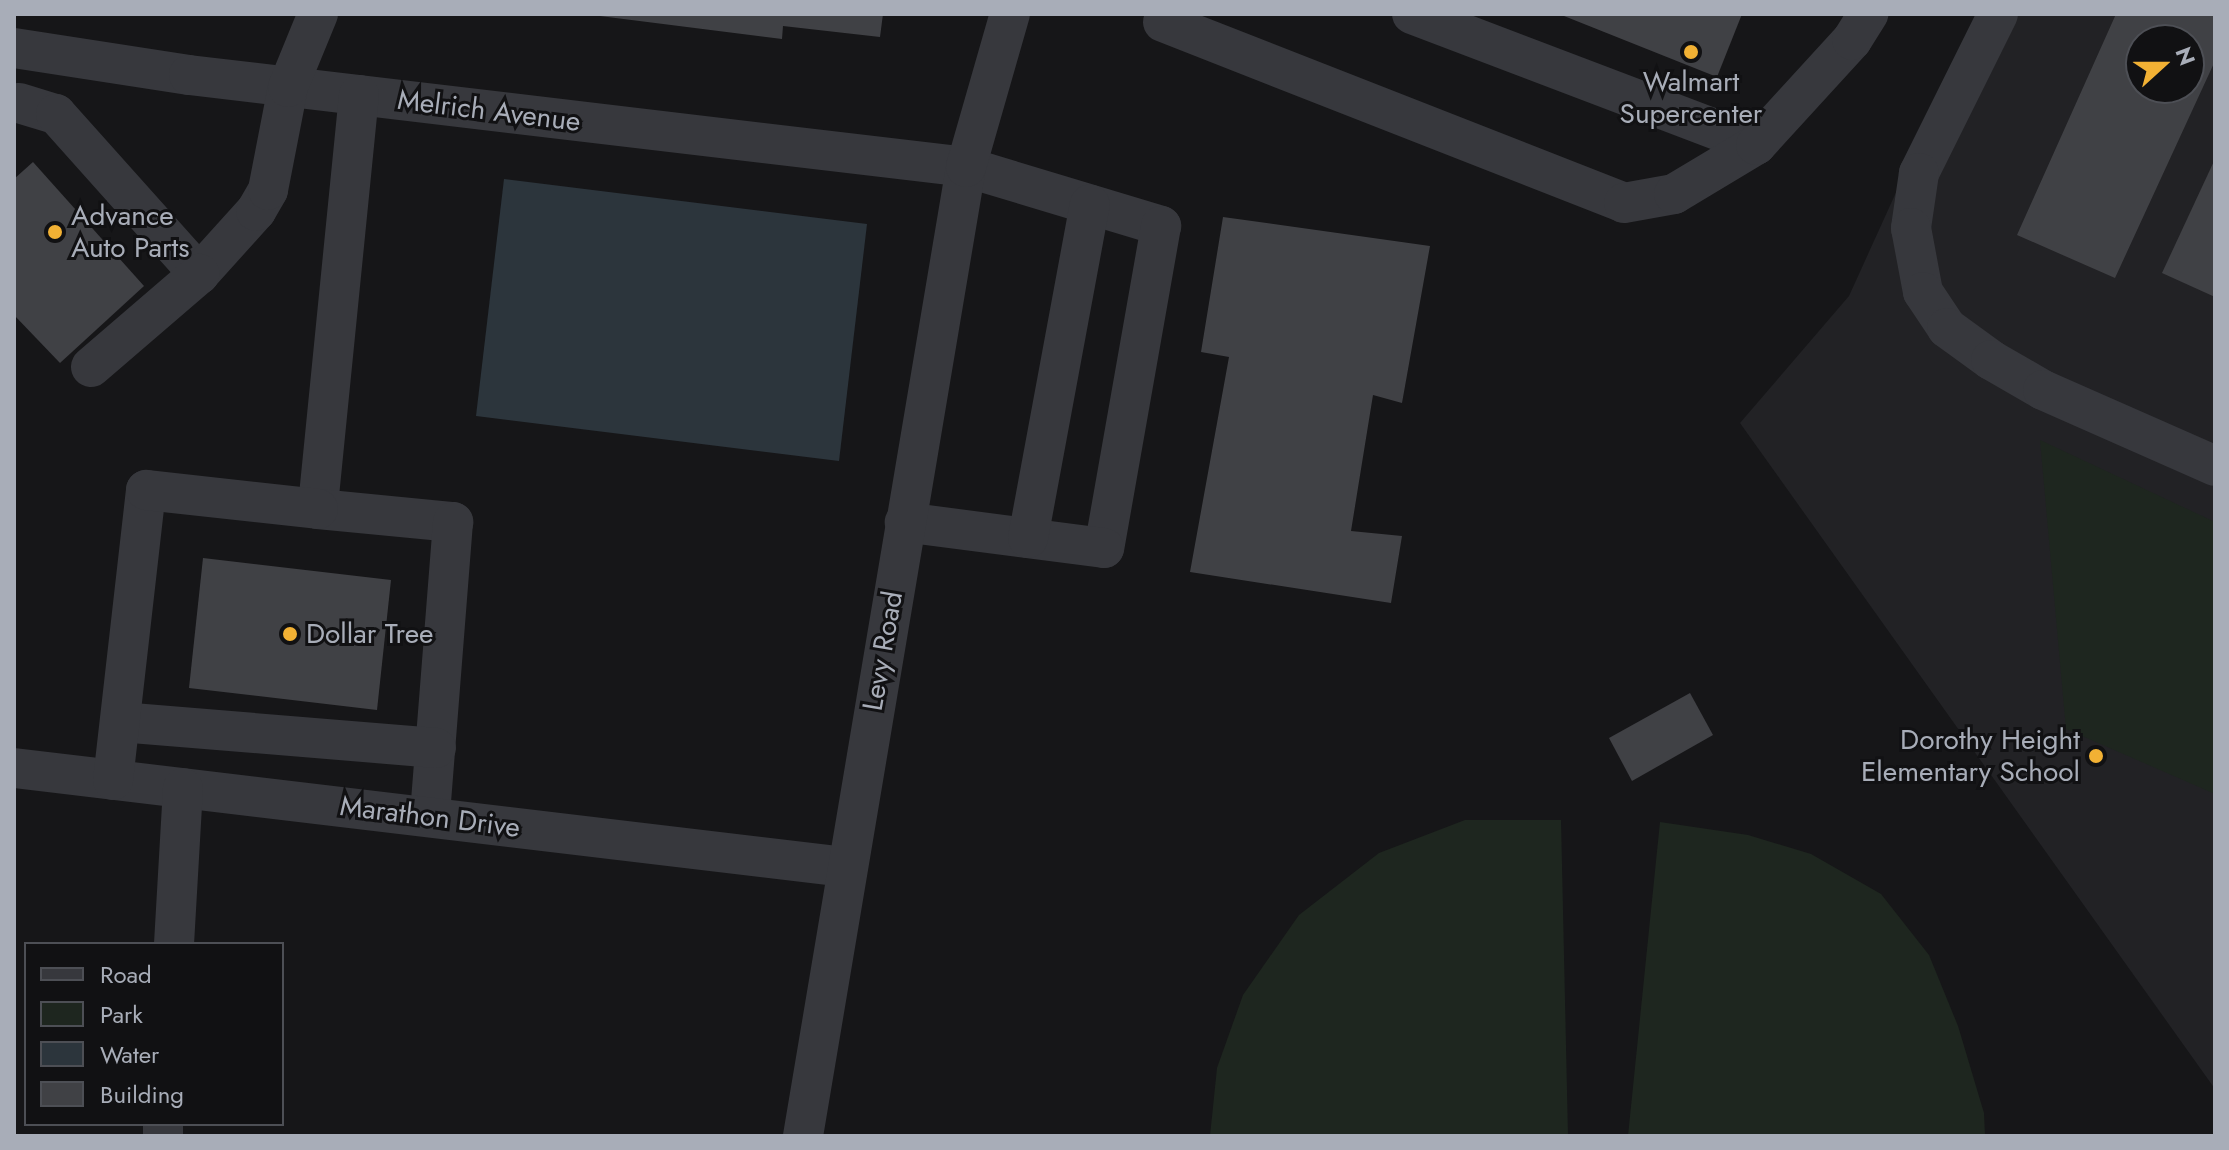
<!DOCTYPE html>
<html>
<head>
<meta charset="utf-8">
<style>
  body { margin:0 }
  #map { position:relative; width:2229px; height:1150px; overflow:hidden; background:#161618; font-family:Jost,sans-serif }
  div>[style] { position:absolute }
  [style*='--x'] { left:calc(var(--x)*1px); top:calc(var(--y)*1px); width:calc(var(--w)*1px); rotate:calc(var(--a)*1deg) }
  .built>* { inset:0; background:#222225 }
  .green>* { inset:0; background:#1e261f }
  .water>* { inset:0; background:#2c353c }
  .building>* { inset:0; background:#404145 }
  .minor>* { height:40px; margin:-20px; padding:0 20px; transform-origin:20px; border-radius:20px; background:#37383d }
  .dots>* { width:22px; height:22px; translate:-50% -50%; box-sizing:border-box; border:4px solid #111113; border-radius:50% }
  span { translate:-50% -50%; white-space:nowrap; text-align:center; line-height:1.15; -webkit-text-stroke:6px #111113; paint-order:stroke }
  .poi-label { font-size:28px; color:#a8adb8 }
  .left { translate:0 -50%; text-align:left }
  .right { translate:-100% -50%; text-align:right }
  .street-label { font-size:28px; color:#a8adb8 }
  .frame { position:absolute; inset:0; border:16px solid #a8adb8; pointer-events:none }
  .legend { position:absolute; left:24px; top:942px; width:260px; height:184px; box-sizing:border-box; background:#111113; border:2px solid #4d4f55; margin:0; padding:10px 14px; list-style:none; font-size:24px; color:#a8adb8 }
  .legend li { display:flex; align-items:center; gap:16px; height:40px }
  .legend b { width:40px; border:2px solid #4d4f55 }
  .north { position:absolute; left:2125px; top:24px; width:80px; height:80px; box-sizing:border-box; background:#111113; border:2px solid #4d4f55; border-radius:50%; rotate:69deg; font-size:22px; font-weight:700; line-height:32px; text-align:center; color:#a8adb8 }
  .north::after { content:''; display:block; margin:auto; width:28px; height:36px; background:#f2b134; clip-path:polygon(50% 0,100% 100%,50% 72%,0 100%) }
</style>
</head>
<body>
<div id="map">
  <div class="built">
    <div style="clip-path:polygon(evenodd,1977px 14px,2215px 14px,2215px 1089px,1740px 423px,1849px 296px,1977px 14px,2141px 40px,2189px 40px,2189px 88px,2141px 88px,2141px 40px)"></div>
  </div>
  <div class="green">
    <div style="clip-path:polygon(2040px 440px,2215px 522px,2215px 794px,2066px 729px)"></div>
    <div style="clip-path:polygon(1465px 820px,1561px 820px,1568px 1136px,1210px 1136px,1217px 1068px,1243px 995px,1299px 915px,1379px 853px)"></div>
    <div style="clip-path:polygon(1660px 822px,1748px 835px,1811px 854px,1881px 894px,1929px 955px,1958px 1026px,1984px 1113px,1985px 1136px,1628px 1136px)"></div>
  </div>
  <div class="water">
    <div style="clip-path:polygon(504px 179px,867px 224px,839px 461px,476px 416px)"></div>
  </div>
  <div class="building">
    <div style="clip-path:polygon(584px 14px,883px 14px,880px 37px,783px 26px,782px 39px)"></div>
    <div style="clip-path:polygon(1559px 14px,1742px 14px,1717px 77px)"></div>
    <div style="clip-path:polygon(evenodd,2116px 14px,2215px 14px,2215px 61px,2115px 278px,2017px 235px,2116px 14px,2141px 40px,2189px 40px,2189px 88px,2141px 88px,2141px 40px)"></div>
    <div style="clip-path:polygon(2215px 159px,2215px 297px,2162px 273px)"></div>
    <div style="clip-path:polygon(33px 162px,144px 286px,60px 363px,14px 315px,14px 179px)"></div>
    <div style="clip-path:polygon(1223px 217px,1430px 246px,1402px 403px,1373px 395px,1351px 531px,1402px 536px,1391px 603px,1190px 572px,1229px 357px,1201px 352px)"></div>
    <div style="clip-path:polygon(203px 558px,391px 580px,377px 710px,189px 688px)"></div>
    <div style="clip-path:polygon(1690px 693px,1713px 735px,1632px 781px,1609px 738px)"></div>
  </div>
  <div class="minor">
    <div style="--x:1412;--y:14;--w:368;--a:20.8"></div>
    <div style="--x:1998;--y:14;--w:178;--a:116.4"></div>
    <div style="--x:1919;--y:173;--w:56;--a:98.3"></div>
    <div style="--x:1911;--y:228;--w:65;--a:79.4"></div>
    <div style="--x:1923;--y:292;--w:43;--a:56.3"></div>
    <div style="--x:1947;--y:328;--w:54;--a:36"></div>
    <div style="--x:1991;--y:360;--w:60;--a:30"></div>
    <div style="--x:2043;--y:390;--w:188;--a:23.8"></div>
    <div style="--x:1163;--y:22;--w:495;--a:21.4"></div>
    <div style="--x:1624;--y:203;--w:51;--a:-10.2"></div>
    <div style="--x:1674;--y:194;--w:96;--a:-30.9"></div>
    <div style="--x:1756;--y:145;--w:142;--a:-47.6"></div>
    <div style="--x:1852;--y:40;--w:31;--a:-58"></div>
    <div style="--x:14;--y:48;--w:177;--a:8.8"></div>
    <div style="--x:189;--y:75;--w:782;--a:6.75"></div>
    <div style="--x:966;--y:167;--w:204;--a:16.8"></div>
    <div style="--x:1161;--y:226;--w:327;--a:100"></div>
    <div style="--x:1104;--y:548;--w:201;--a:-172.6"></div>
    <div style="--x:359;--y:95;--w:416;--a:95.7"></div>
    <div style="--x:318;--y:509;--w:136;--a:5.5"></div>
    <div style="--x:453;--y:522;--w:296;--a:94.5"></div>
    <div style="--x:19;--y:103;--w:39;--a:17"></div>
    <div style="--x:56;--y:114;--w:215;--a:48.2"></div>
    <div style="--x:199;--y:274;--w:85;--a:-47.9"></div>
    <div style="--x:256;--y:211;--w:24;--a:-60"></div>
    <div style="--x:268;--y:190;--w:105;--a:-79"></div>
    <div style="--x:288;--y:87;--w:79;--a:-67.7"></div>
    <div style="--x:91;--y:367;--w:143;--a:-40.7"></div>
    <div style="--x:1028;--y:538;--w:339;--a:-79.5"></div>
    <div style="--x:120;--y:722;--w:317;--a:4.7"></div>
    <div style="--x:14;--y:768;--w:838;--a:6.79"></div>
    <div style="--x:113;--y:780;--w:292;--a:-83.5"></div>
    <div style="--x:146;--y:490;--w:173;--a:6.3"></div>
    <div style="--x:174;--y:944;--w:156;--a:-86.7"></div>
    <div style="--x:163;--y:1136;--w:12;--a:-90"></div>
    <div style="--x:803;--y:1136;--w:983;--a:-80.45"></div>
    <div style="--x:966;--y:167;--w:159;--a:-74"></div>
  </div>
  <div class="dots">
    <div style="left:1691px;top:52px;background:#f2b134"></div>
    <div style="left:55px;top:232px;background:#f2b134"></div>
    <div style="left:290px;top:634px;background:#f2b134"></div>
    <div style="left:2096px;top:756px;background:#f2b134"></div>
  </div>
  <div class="poi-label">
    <span style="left:1691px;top:98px">Walmart<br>Supercenter</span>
    <span class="left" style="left:71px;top:232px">Advance<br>Auto Parts</span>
    <span class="left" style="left:306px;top:634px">Dollar Tree</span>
    <span class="right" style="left:2080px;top:756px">Dorothy Height<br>Elementary School</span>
  </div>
  <div class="street-label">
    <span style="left:489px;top:111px;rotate:7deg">Melrich Avenue</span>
    <span style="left:883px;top:651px;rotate:-80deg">Levy Road</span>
    <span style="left:430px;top:817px;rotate:7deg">Marathon Drive</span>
  </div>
  <div class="frame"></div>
  <ul class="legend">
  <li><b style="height:10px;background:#37383d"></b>Road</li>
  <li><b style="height:22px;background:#1e261f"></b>Park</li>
  <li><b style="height:22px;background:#2c353c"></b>Water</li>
  <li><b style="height:22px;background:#404145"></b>Building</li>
  </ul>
  <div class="north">N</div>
</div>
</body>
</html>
